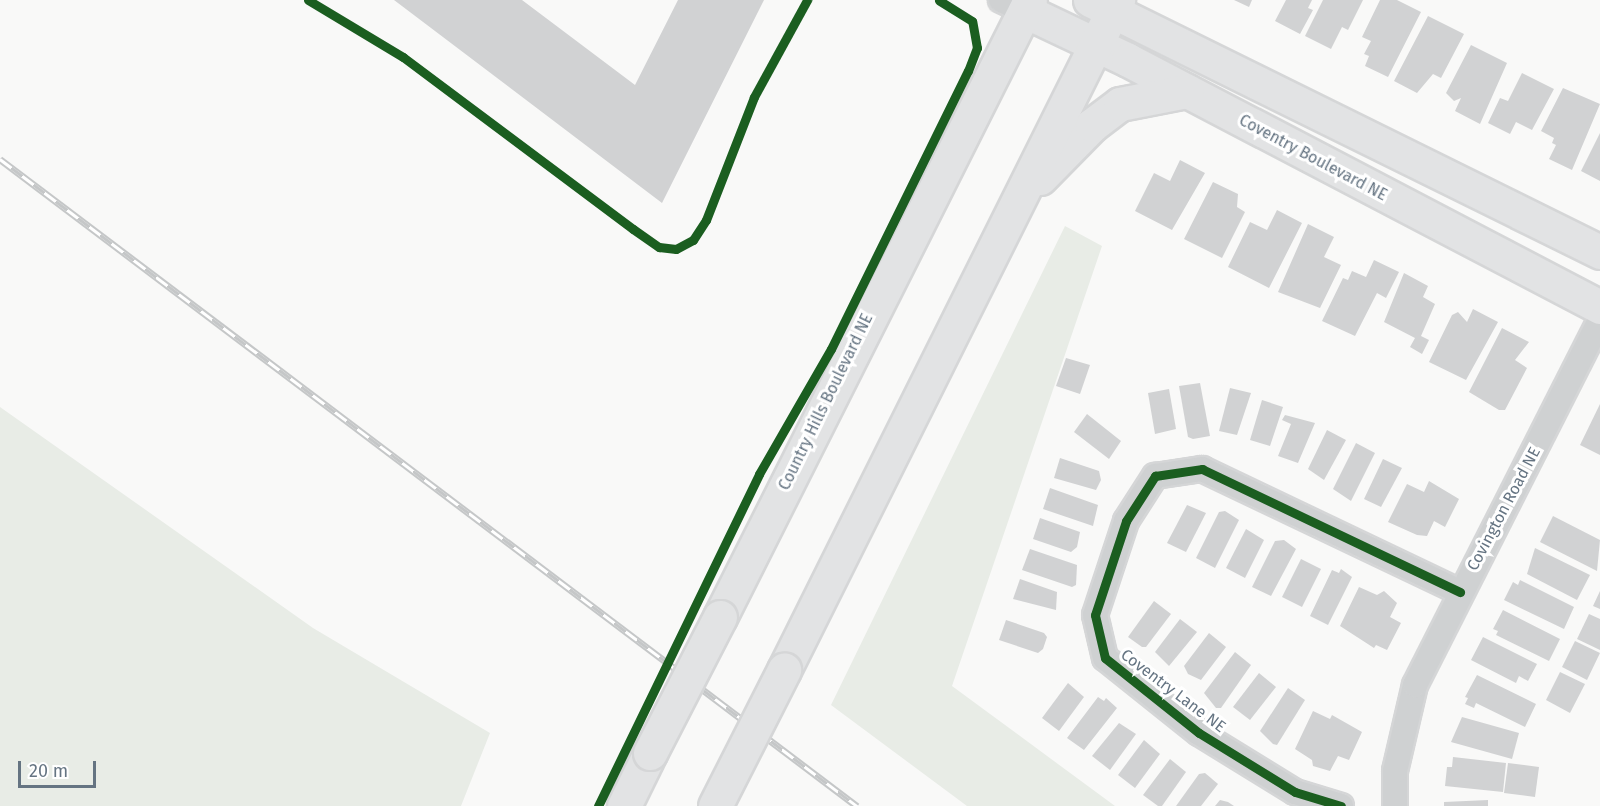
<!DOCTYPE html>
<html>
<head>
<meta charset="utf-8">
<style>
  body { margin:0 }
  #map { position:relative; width:1600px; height:806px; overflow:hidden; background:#f9f9f8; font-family:"Fira Sans",sans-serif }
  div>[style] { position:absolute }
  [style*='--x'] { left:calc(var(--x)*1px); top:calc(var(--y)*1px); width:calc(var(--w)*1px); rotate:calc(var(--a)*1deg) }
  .green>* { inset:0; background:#e8ece6 }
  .building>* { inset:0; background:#d1d2d3 }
  .roads { filter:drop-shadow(2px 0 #d5d6d7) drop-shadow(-2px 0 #d5d6d7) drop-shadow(0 2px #d5d6d7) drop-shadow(0 -2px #d5d6d7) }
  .street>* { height:24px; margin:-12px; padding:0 12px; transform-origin:12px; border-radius:12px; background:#cfd1d2 }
  .secondary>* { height:33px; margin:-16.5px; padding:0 16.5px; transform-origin:16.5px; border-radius:16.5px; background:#e2e3e4 }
  .rail>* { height:7px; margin-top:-3.5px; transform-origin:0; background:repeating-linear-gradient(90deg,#fff 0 14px,#c5c7c8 0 28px); box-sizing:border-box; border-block:2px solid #c5c7c8 }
  .bridges { filter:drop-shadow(2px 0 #d5d6d7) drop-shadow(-2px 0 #d5d6d7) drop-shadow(0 2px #d5d6d7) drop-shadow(0 -2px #d5d6d7) }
  .secondary-bridge>* { height:33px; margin:-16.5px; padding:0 16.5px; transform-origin:16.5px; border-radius:16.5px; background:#e2e3e4 }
  .cycleway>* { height:9px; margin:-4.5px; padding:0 4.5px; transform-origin:4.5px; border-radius:4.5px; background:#1b5e20 }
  span { translate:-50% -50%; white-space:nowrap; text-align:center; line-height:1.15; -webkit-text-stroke:6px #fff; paint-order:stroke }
  .street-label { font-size:16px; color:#657482 }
  .scale { position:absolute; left:18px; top:761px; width:78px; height:27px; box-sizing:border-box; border:3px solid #657482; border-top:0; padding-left:8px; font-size:18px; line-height:21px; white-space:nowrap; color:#657482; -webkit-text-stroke:4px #fff; paint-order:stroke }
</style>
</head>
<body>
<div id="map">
  <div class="green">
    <div style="clip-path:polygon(1065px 226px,1102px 246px,952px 686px,1115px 806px,967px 806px,831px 705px)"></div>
    <div style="clip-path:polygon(0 407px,313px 628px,490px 733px,461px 806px,0 806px)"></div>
  </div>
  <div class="building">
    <div style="clip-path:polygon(394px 0,522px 0,635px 85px,678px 0,764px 0,662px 203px)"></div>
    <div style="clip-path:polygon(1234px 0,1252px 0,1249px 7px)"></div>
    <div style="clip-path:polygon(1286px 0,1312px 0,1308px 8px,1313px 10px,1300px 34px,1275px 21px)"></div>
    <div style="clip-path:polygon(1323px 0,1363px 0,1348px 30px,1342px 27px,1331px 49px,1305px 36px)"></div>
    <div style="clip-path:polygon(1380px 0,1397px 0,1421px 12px,1388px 77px,1365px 66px,1369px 56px,1364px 54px,1371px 41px,1362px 37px)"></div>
    <div style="clip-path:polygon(1428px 16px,1464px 34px,1441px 78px,1433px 74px,1417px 93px,1394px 81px)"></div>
    <div style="clip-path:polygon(1471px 45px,1507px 63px,1480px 124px,1455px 111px,1461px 98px,1454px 101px,1446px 93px)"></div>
    <div style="clip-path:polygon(1522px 73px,1554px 89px,1532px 130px,1516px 122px,1510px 134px,1488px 123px,1500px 98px,1508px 101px)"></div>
    <div style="clip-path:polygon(1563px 88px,1600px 104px,1572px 170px,1549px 159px,1556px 145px,1552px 143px,1554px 138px,1541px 131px)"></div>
    <div style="clip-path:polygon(1600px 133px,1600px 181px,1581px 171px)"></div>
    <div style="clip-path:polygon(1180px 160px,1205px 173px,1172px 230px,1135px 211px,1154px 173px,1170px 181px)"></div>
    <div style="clip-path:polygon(1213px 182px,1238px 194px,1237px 207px,1245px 212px,1222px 258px,1184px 239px)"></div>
    <div style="clip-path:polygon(1277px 210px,1302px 223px,1269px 288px,1228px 267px,1250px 222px,1267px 230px)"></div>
    <div style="clip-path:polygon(1308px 224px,1334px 237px,1324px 257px,1341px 265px,1320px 308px,1278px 292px)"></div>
    <div style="clip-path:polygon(1374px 260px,1399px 272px,1386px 298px,1377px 293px,1355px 336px,1322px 321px,1343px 278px,1348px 280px,1352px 271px,1366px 277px)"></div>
    <div style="clip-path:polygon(1404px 273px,1428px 286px,1423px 297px,1435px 304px,1421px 336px,1429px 340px,1422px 354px,1410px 347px,1415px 338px,1384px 322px)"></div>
    <div style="clip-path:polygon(1473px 309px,1498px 322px,1466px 380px,1429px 362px,1452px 315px,1458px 312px,1467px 322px)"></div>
    <div style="clip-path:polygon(1502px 328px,1529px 342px,1515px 360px,1527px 368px,1505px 410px,1499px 410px,1469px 392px)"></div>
    <div style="clip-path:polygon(1066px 358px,1090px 365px,1080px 394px,1056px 386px)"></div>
    <div style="clip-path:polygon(1200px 383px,1210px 436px,1193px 439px,1188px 437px,1179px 386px)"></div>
    <div style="clip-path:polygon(1230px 388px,1251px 393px,1237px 435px,1219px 431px)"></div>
    <div style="clip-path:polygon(1169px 389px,1176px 429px,1155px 434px,1148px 393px)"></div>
    <div style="clip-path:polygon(1262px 400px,1283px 407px,1270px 446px,1250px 440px)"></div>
    <div style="clip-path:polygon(1600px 404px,1600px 455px,1580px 445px)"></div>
    <div style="clip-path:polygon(1087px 414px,1121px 441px,1109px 459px,1074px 432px)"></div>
    <div style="clip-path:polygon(1285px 415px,1315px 423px,1298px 463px,1278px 456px,1291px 424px,1282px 420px)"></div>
    <div style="clip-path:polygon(1327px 430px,1346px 440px,1324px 480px,1308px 469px)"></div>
    <div style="clip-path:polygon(1356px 443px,1375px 453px,1351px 501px,1333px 489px)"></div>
    <div style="clip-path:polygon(1060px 458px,1099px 471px,1101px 480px,1096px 490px,1054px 478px)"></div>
    <div style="clip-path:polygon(1383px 459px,1402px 468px,1381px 507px,1364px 499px)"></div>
    <div style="clip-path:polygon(1429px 481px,1459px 499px,1445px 527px,1434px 521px,1427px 536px,1417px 535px,1388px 522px,1407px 484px,1424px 492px)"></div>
    <div style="clip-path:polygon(1050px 488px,1098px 505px,1093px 526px,1043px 509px)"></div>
    <div style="clip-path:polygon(1187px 505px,1206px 513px,1186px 552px,1167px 543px)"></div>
    <div style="clip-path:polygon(1225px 511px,1239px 520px,1215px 568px,1196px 558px,1219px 512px)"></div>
    <div style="clip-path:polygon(1553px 516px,1600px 540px,1597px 571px,1540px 542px)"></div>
    <div style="clip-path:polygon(1040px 518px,1080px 532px,1077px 547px,1071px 552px,1033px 539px)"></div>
    <div style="clip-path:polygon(1246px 529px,1264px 540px,1245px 578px,1226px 568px)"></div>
    <div style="clip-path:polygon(1284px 540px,1296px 549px,1271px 596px,1252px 587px,1275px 541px)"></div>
    <div style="clip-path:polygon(1535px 548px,1590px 575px,1577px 600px,1527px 574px)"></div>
    <div style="clip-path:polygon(1030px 549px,1077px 565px,1076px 585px,1072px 587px,1022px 570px)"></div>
    <div style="clip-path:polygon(1301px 559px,1321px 569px,1302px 607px,1282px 597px)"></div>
    <div style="clip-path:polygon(1341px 569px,1352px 577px,1328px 625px,1310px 616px,1332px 570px,1339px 573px)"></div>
    <div style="clip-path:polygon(1020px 579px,1057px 592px,1056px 610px,1013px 599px)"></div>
    <div style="clip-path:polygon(1520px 580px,1574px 607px,1564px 629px,1504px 600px,1513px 582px,1518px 585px)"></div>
    <div style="clip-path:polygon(1359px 587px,1377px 595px,1384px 591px,1397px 603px,1390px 617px,1401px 623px,1387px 650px,1376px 645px,1374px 648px,1340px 626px)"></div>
    <div style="clip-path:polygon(1600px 591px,1600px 609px,1593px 606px)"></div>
    <div style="clip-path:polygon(1154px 601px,1171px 614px,1146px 647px,1142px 647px,1128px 637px)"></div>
    <div style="clip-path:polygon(1503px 610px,1560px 639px,1549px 661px,1496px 635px,1498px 631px,1493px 629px)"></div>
    <div style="clip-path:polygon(1589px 614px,1600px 619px,1600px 650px,1577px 639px)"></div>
    <div style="clip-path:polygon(1180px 619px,1197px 632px,1169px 666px,1155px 652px)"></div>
    <div style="clip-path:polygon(1006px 620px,1044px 633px,1047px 637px,1043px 649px,1038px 653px,999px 640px)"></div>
    <div style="clip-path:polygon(1209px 633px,1226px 647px,1201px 680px,1188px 674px,1184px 666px)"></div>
    <div style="clip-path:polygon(1483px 637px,1537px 664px,1528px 681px,1519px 676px,1516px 683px,1471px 660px)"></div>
    <div style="clip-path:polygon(1575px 641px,1600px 653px,1587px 680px,1562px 667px)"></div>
    <div style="clip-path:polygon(1235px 652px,1251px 665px,1221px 708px,1216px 708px,1204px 693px)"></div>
    <div style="clip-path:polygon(1560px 672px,1585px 684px,1570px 713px,1546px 700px)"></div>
    <div style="clip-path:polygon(1259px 673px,1276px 687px,1250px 720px,1233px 707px)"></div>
    <div style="clip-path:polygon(1477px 675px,1536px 704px,1525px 727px,1476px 703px,1474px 708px,1465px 704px,1468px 698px,1465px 697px)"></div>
    <div style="clip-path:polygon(1068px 683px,1084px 697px,1059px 731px,1042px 718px)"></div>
    <div style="clip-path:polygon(1288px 688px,1305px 700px,1277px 745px,1273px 744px,1260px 731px)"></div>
    <div style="clip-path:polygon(1098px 697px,1104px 701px,1106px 698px,1117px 708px,1084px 750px,1067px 738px)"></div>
    <div style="clip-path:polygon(1313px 711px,1330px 719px,1332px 715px,1362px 732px,1349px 760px,1338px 756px,1330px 771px,1313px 766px,1312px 760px,1295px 749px)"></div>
    <div style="clip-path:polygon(1462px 717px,1519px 733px,1512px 759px,1451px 742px)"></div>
    <div style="clip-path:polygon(1119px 723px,1136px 734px,1110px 770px,1092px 756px)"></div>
    <div style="clip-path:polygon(1144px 740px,1160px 754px,1135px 788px,1118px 775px)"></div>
    <div style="clip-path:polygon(1453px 757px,1506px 763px,1503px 792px,1445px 786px,1447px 767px,1452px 767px)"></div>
    <div style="clip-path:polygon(1170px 759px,1186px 772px,1162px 806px,1158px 806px,1143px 795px)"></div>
    <div style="clip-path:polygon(1508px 763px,1539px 767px,1535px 797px,1504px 793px)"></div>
    <div style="clip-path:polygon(1205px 773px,1218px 784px,1201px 806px,1176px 806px,1199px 774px)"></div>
    <div style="clip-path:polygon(1220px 800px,1228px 802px,1234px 806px,1215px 806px)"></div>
    <div style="clip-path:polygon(1488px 800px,1488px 806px,1444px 806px,1444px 802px)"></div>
  </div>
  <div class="roads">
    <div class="street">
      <div style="--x:1001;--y:0;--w:26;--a:25"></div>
      <div style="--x:1341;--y:806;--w:48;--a:-163.1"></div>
      <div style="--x:1295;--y:792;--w:113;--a:-148.4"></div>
      <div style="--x:1199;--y:733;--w:120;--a:-141.4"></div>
      <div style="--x:1105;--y:658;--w:44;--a:-103.1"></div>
      <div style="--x:1095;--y:615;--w:99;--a:-71.7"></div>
      <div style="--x:1126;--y:521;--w:54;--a:-57.2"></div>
      <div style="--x:1155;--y:476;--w:48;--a:-8.5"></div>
      <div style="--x:1202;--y:469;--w:286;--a:25.5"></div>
      <div style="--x:1395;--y:806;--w:35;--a:-90"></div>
      <div style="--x:1395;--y:771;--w:88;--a:-76.9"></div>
      <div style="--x:1415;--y:685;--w:409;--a:-63.1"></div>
    </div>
    <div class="secondary">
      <div style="--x:1090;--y:0;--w:569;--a:26.29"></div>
      <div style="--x:1025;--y:11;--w:114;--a:25.4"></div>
      <div style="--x:1128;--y:60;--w:533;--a:27.62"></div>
      <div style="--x:1040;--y:178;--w:74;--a:-45.5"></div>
      <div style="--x:1092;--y:125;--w:35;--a:-37"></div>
      <div style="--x:1120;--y:104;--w:68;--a:-11"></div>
      <div style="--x:720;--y:617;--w:690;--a:-63.32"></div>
      <div style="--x:784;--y:670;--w:749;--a:-63.5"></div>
      <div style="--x:624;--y:806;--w:59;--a:-63.9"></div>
    </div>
  </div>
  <div class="rail">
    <div style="--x:0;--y:159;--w:1074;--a:37.05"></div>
  </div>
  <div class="bridges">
    <div class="secondary-bridge">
      <div style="--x:650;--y:753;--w:153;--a:-62.8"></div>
      <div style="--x:715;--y:806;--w:153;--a:-63.1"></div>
    </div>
  </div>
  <div class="cycleway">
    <div style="--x:308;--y:0;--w:111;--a:31"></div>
    <div style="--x:403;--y:57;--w:287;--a:36.8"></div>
    <div style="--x:633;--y:229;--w:32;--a:35"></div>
    <div style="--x:659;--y:247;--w:17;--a:7"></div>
    <div style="--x:676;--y:249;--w:19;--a:-28"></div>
    <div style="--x:693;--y:240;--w:24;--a:-57"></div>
    <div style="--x:706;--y:220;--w:132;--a:-68.7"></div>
    <div style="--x:754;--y:97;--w:111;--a:-61.3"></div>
    <div style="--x:598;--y:806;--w:369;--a:-64.1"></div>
    <div style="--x:759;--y:474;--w:144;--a:-60.1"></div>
    <div style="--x:831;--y:349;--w:310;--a:-63.8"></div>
    <div style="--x:968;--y:71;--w:25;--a:-69"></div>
    <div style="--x:977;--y:48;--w:27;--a:-100"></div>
    <div style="--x:972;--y:21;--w:39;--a:-148"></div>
    <div style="--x:1341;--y:806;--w:48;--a:-163.1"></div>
    <div style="--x:1295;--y:792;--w:113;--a:-148.4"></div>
    <div style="--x:1199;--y:733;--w:120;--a:-141.4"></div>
    <div style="--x:1105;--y:658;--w:44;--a:-103.1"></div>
    <div style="--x:1095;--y:615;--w:99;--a:-71.7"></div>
    <div style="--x:1126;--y:521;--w:54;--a:-57.2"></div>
    <div style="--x:1155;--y:476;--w:48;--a:-8.5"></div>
    <div style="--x:1202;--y:469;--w:286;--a:25.5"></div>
  </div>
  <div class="street-label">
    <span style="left:1313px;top:158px;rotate:28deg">Coventry Boulevard NE</span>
    <span style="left:826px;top:402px;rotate:-64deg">Country Hills Boulevard NE</span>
    <span style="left:1504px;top:509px;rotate:-62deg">Covington Road NE</span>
    <span style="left:1173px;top:691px;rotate:37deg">Coventry Lane NE</span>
  </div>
  <div class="scale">20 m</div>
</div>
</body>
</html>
